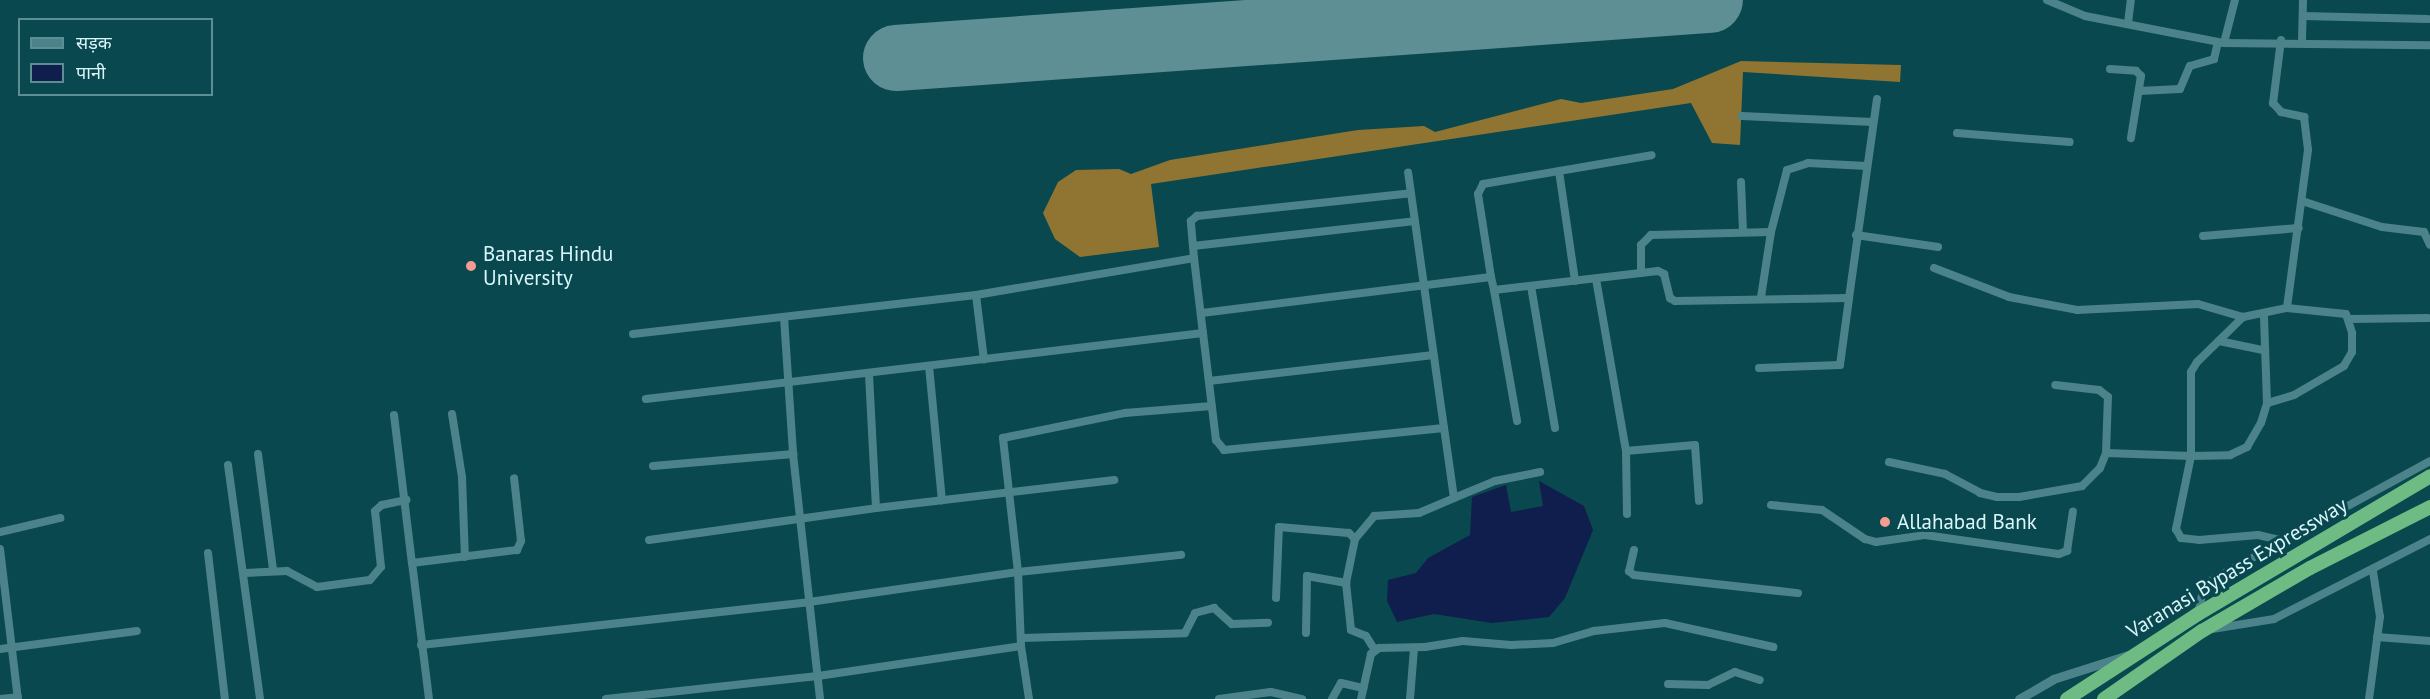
<!DOCTYPE html>
<html>
<head>
<meta charset="utf-8">
<style>
  body { margin:0 }
  #map { position:relative; width:2430px; height:699px; overflow:hidden; background:#09484f; font-family:"PT Sans","Noto Sans Devanagari",sans-serif }
  div>[style] { position:absolute }
  [style*='--x'] { left:calc(var(--x)*1px); top:calc(var(--y)*1px); width:calc(var(--w)*1px); rotate:calc(var(--a)*1deg) }
  .forest>* { inset:0; background:#907532 }
  .water>* { inset:0; background:#101e4e }
  .runway>* { height:66px; margin:-33px; padding:0 33px; transform-origin:33px; border-radius:33px; background:#5e8f95 }
  .minor>* { height:8px; margin:-4px; padding:0 4px; transform-origin:4px; border-radius:4px; background:#4c838b }
  .tertiary>* { height:9px; margin:-4.5px; padding:0 4.5px; transform-origin:4.5px; border-radius:4.5px; background:#4c838b }
  .trunk>* { height:14px; margin:-7px; padding:0 7px; transform-origin:7px; border-radius:7px; background:#6ebc84 }
  .dots>* { width:16px; height:16px; translate:-50% -50%; box-sizing:border-box; border:3px solid #09484f; border-radius:50% }
  span { translate:-50% -50%; white-space:nowrap; text-align:center; line-height:1.15; -webkit-text-stroke:6px #09484f; paint-order:stroke }
  .poi-label { font-size:21px; color:#daf6fa }
  .left { translate:0 -50%; text-align:left }
  .street-label { font-size:21px; color:#daf6fa }
  .legend { position:absolute; left:18px; top:18px; width:195px; height:78px; box-sizing:border-box; background:#09484f; border:2px solid #5d8e93; margin:0; padding:8px 10px; list-style:none; font-size:18px; color:#daf6fa }
  .legend li { display:flex; align-items:center; gap:12px; height:30px }
  .legend b { width:30px; border:2px solid #5d8e93 }
</style>
</head>
<body>
<div id="map">
  <div class="forest">
    <div style="clip-path:polygon(1741px 61px,1901px 65px,1900px 82px,1743px 72px,1740px 145px,1712px 143px,1691px 103px,1151px 184px,1159px 247px,1080px 257px,1055px 239px,1043px 213px,1058px 182px,1076px 170px,1119px 169px,1131px 174px,1170px 160px,1358px 130px,1424px 126px,1435px 132px,1561px 99px,1581px 103px,1673px 89px)"></div>
  </div>
  <div class="water">
    <div style="clip-path:polygon(1539px 481px,1584px 506px,1593px 530px,1565px 598px,1549px 617px,1492px 623px,1434px 614px,1397px 622px,1387px 601px,1388px 580px,1416px 573px,1428px 558px,1470px 535px,1472px 497px,1506px 485px,1511px 512px,1543px 506px)"></div>
  </div>
  <div class="runway">
    <div style="--x:896;--y:58;--w:816;--a:-4.08"></div>
  </div>
  <div class="minor">
    <div style="--x:2047;--y:0;--w:41;--a:22.8"></div>
    <div style="--x:2085;--y:16;--w:142;--a:11"></div>
    <div style="--x:2224;--y:43;--w:206;--a:0.6"></div>
    <div style="--x:2303;--y:16;--w:125;--a:1.4"></div>
    <div style="--x:2128;--y:23;--w:23;--a:-83"></div>
    <div style="--x:2281;--y:40;--w:64;--a:97.2"></div>
    <div style="--x:2273;--y:103;--w:12;--a:48"></div>
    <div style="--x:2281;--y:112;--w:24;--a:12"></div>
    <div style="--x:2304;--y:117;--w:33;--a:83"></div>
    <div style="--x:2308;--y:150;--w:159;--a:97.6"></div>
    <div style="--x:2302;--y:41;--w:41;--a:-88.6"></div>
    <div style="--x:2224;--y:43;--w:44;--a:-75.7"></div>
    <div style="--x:2110;--y:69;--w:26;--a:4"></div>
    <div style="--x:2136;--y:71;--w:7;--a:45"></div>
    <div style="--x:2141;--y:76;--w:63;--a:99.2"></div>
    <div style="--x:2139;--y:91;--w:41;--a:-2.8"></div>
    <div style="--x:2180;--y:89;--w:25;--a:-67"></div>
    <div style="--x:2190;--y:66;--w:25;--a:-16"></div>
    <div style="--x:2214;--y:59;--w:17;--a:-77"></div>
    <div style="--x:1742;--y:116;--w:131;--a:2.6"></div>
    <div style="--x:1957;--y:133;--w:113;--a:4.6"></div>
    <div style="--x:1559;--y:171;--w:111;--a:81.7"></div>
    <div style="--x:1741;--y:182;--w:50;--a:87.7"></div>
    <div style="--x:2302;--y:201;--w:84;--a:18"></div>
    <div style="--x:2382;--y:227;--w:42;--a:6.8"></div>
    <div style="--x:2424;--y:232;--w:14;--a:65"></div>
    <div style="--x:1771;--y:232;--w:64;--a:-75.5"></div>
    <div style="--x:1787;--y:170;--w:22;--a:-18"></div>
    <div style="--x:1808;--y:163;--w:59;--a:2.9"></div>
    <div style="--x:1856;--y:235;--w:83;--a:8.3"></div>
    <div style="--x:2203;--y:236;--w:96;--a:-4.8"></div>
    <div style="--x:1193;--y:246;--w:223;--a:-6.4"></div>
    <div style="--x:1194;--y:258;--w:37;--a:-95"></div>
    <div style="--x:1191;--y:221;--w:8;--a:-40"></div>
    <div style="--x:1197;--y:216;--w:215;--a:-6.1"></div>
    <div style="--x:1934;--y:268;--w:80;--a:21.1"></div>
    <div style="--x:2009;--y:297;--w:69;--a:10.8"></div>
    <div style="--x:2077;--y:310;--w:121;--a:-2.8"></div>
    <div style="--x:2198;--y:304;--w:47;--a:16.1"></div>
    <div style="--x:2243;--y:317;--w:45;--a:-11.6"></div>
    <div style="--x:2287;--y:308;--w:59;--a:5.8"></div>
    <div style="--x:2346;--y:314;--w:20;--a:72"></div>
    <div style="--x:2352;--y:333;--w:19;--a:90"></div>
    <div style="--x:2352;--y:352;--w:16;--a:120"></div>
    <div style="--x:2344;--y:366;--w:58;--a:149.9"></div>
    <div style="--x:2294;--y:395;--w:28;--a:163"></div>
    <div style="--x:1641;--y:273;--w:28;--a:-90"></div>
    <div style="--x:1641;--y:245;--w:14;--a:-45"></div>
    <div style="--x:1651;--y:235;--w:120;--a:-1.4"></div>
    <div style="--x:1771;--y:232;--w:66;--a:98.7"></div>
    <div style="--x:1491;--y:277;--w:84;--a:-98.9"></div>
    <div style="--x:1478;--y:194;--w:11;--a:-63"></div>
    <div style="--x:1483;--y:184;--w:171;--a:-9.7"></div>
    <div style="--x:1596;--y:279;--w:175;--a:80.1"></div>
    <div style="--x:1626;--y:451;--w:63;--a:89.1"></div>
    <div style="--x:1531;--y:286;--w:144;--a:80.4"></div>
    <div style="--x:1494;--y:290;--w:133;--a:80"></div>
    <div style="--x:976;--y:295;--w:65;--a:83"></div>
    <div style="--x:1202;--y:313;--w:291;--a:-7.1"></div>
    <div style="--x:1491;--y:277;--w:13;--a:77"></div>
    <div style="--x:1494;--y:290;--w:165;--a:-6.6"></div>
    <div style="--x:1658;--y:271;--w:7;--a:27"></div>
    <div style="--x:1664;--y:274;--w:25;--a:76"></div>
    <div style="--x:1670;--y:298;--w:6;--a:31"></div>
    <div style="--x:1675;--y:301;--w:174;--a:-1"></div>
    <div style="--x:1849;--y:298;--w:201;--a:-82"></div>
    <div style="--x:784;--y:317;--w:137;--a:86.2"></div>
    <div style="--x:793;--y:454;--w:246;--a:83.7"></div>
    <div style="--x:2243;--y:317;--w:64;--a:135.6"></div>
    <div style="--x:2197;--y:362;--w:12;--a:121"></div>
    <div style="--x:2191;--y:372;--w:84;--a:90"></div>
    <div style="--x:2191;--y:456;--w:75;--a:101.6"></div>
    <div style="--x:2176;--y:529;--w:10;--a:61"></div>
    <div style="--x:2181;--y:538;--w:18;--a:6"></div>
    <div style="--x:2199;--y:540;--w:59;--a:-4.8"></div>
    <div style="--x:2258;--y:535;--w:23;--a:13"></div>
    <div style="--x:2350;--y:319;--w:78;--a:-0.7"></div>
    <div style="--x:1203;--y:333;--w:108;--a:83.1"></div>
    <div style="--x:1216;--y:440;--w:13;--a:51"></div>
    <div style="--x:1224;--y:450;--w:221;--a:-5.7"></div>
    <div style="--x:1444;--y:428;--w:258;--a:-98"></div>
    <div style="--x:633;--y:334;--w:345;--a:-6.5"></div>
    <div style="--x:976;--y:295;--w:221;--a:-9.6"></div>
    <div style="--x:1194;--y:258;--w:76;--a:83.2"></div>
    <div style="--x:1203;--y:333;--w:561;--a:173.24"></div>
    <div style="--x:2219;--y:341;--w:45;--a:11.6"></div>
    <div style="--x:929;--y:366;--w:135;--a:84.5"></div>
    <div style="--x:1759;--y:368;--w:81;--a:-2.1"></div>
    <div style="--x:1840;--y:365;--w:68;--a:-82.3"></div>
    <div style="--x:1209;--y:381;--w:226;--a:-6.6"></div>
    <div style="--x:452;--y:414;--w:64;--a:81"></div>
    <div style="--x:462;--y:477;--w:80;--a:87.9"></div>
    <div style="--x:394;--y:415;--w:149;--a:83.1"></div>
    <div style="--x:1626;--y:451;--w:69;--a:-5"></div>
    <div style="--x:1695;--y:445;--w:56;--a:85.9"></div>
    <div style="--x:2106;--y:453;--w:85;--a:2"></div>
    <div style="--x:2191;--y:456;--w:39;--a:-1"></div>
    <div style="--x:2230;--y:455;--w:19;--a:-25"></div>
    <div style="--x:2247;--y:447;--w:28;--a:-60"></div>
    <div style="--x:2261;--y:423;--w:21;--a:-73"></div>
    <div style="--x:2267;--y:403;--w:88;--a:-92"></div>
    <div style="--x:258;--y:454;--w:117;--a:82.6"></div>
    <div style="--x:1889;--y:462;--w:57;--a:12.1"></div>
    <div style="--x:1945;--y:474;--w:40;--a:28"></div>
    <div style="--x:1980;--y:493;--w:17;--a:13"></div>
    <div style="--x:1997;--y:497;--w:22;--a:0"></div>
    <div style="--x:2019;--y:497;--w:64;--a:-9.9"></div>
    <div style="--x:2082;--y:486;--w:25;--a:-45"></div>
    <div style="--x:2100;--y:468;--w:16;--a:-68"></div>
    <div style="--x:2106;--y:453;--w:56;--a:-88"></div>
    <div style="--x:2108;--y:397;--w:11;--a:-142"></div>
    <div style="--x:2099;--y:390;--w:44;--a:-173.5"></div>
    <div style="--x:228;--y:465;--w:236;--a:82.2"></div>
    <div style="--x:653;--y:466;--w:141;--a:-4.9"></div>
    <div style="--x:1454;--y:498;--w:44;--a:-22.5"></div>
    <div style="--x:1495;--y:481;--w:46;--a:-11.3"></div>
    <div style="--x:1771;--y:505;--w:51;--a:5.6"></div>
    <div style="--x:1822;--y:510;--w:52;--a:34"></div>
    <div style="--x:1865;--y:539;--w:11;--a:15"></div>
    <div style="--x:1876;--y:542;--w:49;--a:-8.1"></div>
    <div style="--x:1925;--y:535;--w:135;--a:8.1"></div>
    <div style="--x:2059;--y:554;--w:9;--a:-21"></div>
    <div style="--x:2067;--y:551;--w:40;--a:-81.5"></div>
    <div style="--x:876;--y:508;--w:240;--a:-6.7"></div>
    <div style="--x:0;--y:532;--w:62;--a:-13.1"></div>
    <div style="--x:1355;--y:539;--w:30;--a:-50"></div>
    <div style="--x:1374;--y:516;--w:45;--a:-3.8"></div>
    <div style="--x:1419;--y:513;--w:38;--a:-23"></div>
    <div style="--x:1454;--y:498;--w:71;--a:-98.1"></div>
    <div style="--x:649;--y:540;--w:229;--a:-8"></div>
    <div style="--x:876;--y:508;--w:135;--a:-93"></div>
    <div style="--x:0;--y:549;--w:151;--a:83.2"></div>
    <div style="--x:1634;--y:550;--w:22;--a:103"></div>
    <div style="--x:1629;--y:571;--w:6;--a:39"></div>
    <div style="--x:1634;--y:575;--w:165;--a:6.3"></div>
    <div style="--x:208;--y:553;--w:147;--a:83.4"></div>
    <div style="--x:244;--y:573;--w:43;--a:-2.7"></div>
    <div style="--x:287;--y:571;--w:34;--a:28"></div>
    <div style="--x:317;--y:587;--w:53;--a:-7.5"></div>
    <div style="--x:370;--y:580;--w:17;--a:-50"></div>
    <div style="--x:381;--y:567;--w:56;--a:-96.1"></div>
    <div style="--x:375;--y:511;--w:9;--a:-41"></div>
    <div style="--x:382;--y:505;--w:25;--a:-12"></div>
    <div style="--x:1276;--y:598;--w:71;--a:-87.6"></div>
    <div style="--x:1279;--y:527;--w:70;--a:4.9"></div>
    <div style="--x:1349;--y:533;--w:8;--a:45"></div>
    <div style="--x:1355;--y:539;--w:45;--a:101.6"></div>
    <div style="--x:1346;--y:583;--w:47;--a:83.9"></div>
    <div style="--x:1351;--y:630;--w:16;--a:22"></div>
    <div style="--x:1366;--y:636;--w:15;--a:58"></div>
    <div style="--x:2198;--y:614;--w:19;--a:-78"></div>
    <div style="--x:2202;--y:595;--w:18;--a:-56"></div>
    <div style="--x:2212;--y:580;--w:248;--a:-28.6"></div>
    <div style="--x:2212;--y:629;--w:63;--a:-9.2"></div>
    <div style="--x:2274;--y:619;--w:175;--a:-27.1"></div>
    <div style="--x:1306;--y:633;--w:57;--a:-89"></div>
    <div style="--x:1307;--y:576;--w:40;--a:10"></div>
    <div style="--x:2377;--y:637;--w:53;--a:4.3"></div>
    <div style="--x:1021;--y:638;--w:164;--a:-1.7"></div>
    <div style="--x:1185;--y:633;--w:22;--a:-63"></div>
    <div style="--x:1195;--y:613;--w:20;--a:-15"></div>
    <div style="--x:1214;--y:608;--w:24;--a:42"></div>
    <div style="--x:1232;--y:624;--w:36;--a:-2"></div>
    <div style="--x:421;--y:645;--w:390;--a:-6.3"></div>
    <div style="--x:809;--y:602;--w:211;--a:-8.2"></div>
    <div style="--x:1018;--y:572;--w:164;--a:-6"></div>
    <div style="--x:1021;--y:646;--w:54;--a:81.4"></div>
    <div style="--x:0;--y:649;--w:138;--a:-7.5"></div>
    <div style="--x:1668;--y:684;--w:40;--a:1.4"></div>
    <div style="--x:1708;--y:685;--w:30;--a:-26"></div>
    <div style="--x:1735;--y:672;--w:26;--a:18"></div>
    <div style="--x:0;--y:699;--w:18;--a:-6"></div>
    <div style="--x:429;--y:699;--w:137;--a:-97.1"></div>
    <div style="--x:412;--y:563;--w:106;--a:-7.1"></div>
    <div style="--x:517;--y:550;--w:10;--a:-66"></div>
    <div style="--x:521;--y:541;--w:63;--a:-96.3"></div>
    <div style="--x:606;--y:699;--w:213;--a:-6.2"></div>
    <div style="--x:818;--y:676;--w:205;--a:-8.4"></div>
    <div style="--x:1021;--y:646;--w:74;--a:-92.3"></div>
    <div style="--x:1018;--y:572;--w:135;--a:-96.4"></div>
    <div style="--x:1003;--y:438;--w:125;--a:-11.6"></div>
    <div style="--x:1125;--y:413;--w:87;--a:-4.6"></div>
    <div style="--x:1219;--y:699;--w:52;--a:-7.7"></div>
    <div style="--x:1271;--y:692;--w:32;--a:13"></div>
    <div style="--x:1332;--y:699;--w:18;--a:-61"></div>
    <div style="--x:1341;--y:683;--w:23;--a:13"></div>
    <div style="--x:1361;--y:699;--w:46;--a:-77.5"></div>
    <div style="--x:1371;--y:654;--w:10;--a:-37"></div>
    <div style="--x:1379;--y:648;--w:46;--a:-1.2"></div>
    <div style="--x:1425;--y:647;--w:38;--a:-9"></div>
    <div style="--x:1463;--y:641;--w:48;--a:4.8"></div>
    <div style="--x:1511;--y:645;--w:42;--a:-2.7"></div>
    <div style="--x:1553;--y:643;--w:43;--a:-16.3"></div>
    <div style="--x:1594;--y:631;--w:71;--a:-6.4"></div>
    <div style="--x:1665;--y:623;--w:111;--a:12.5"></div>
    <div style="--x:1410;--y:699;--w:51;--a:-85.5"></div>
    <div style="--x:2369;--y:699;--w:83;--a:-82.4"></div>
    <div style="--x:2380;--y:617;--w:47;--a:-98.7"></div>
  </div>
  <div class="tertiary">
    <div style="--x:2019;--y:699;--w:39;--a:-30"></div>
    <div style="--x:2053;--y:679;--w:79;--a:-17.7"></div>
  </div>
  <div class="trunk">
    <div style="--x:2067;--y:699;--w:156;--a:-33"></div>
    <div style="--x:2198;--y:614;--w:270;--a:-30.7"></div>
    <div style="--x:2104;--y:699;--w:119;--a:-34.8"></div>
    <div style="--x:2202;--y:631;--w:125;--a:-30.3"></div>
    <div style="--x:2310;--y:568;--w:135;--a:-26.9"></div>
  </div>
  <div class="dots">
    <div style="left:471px;top:266px;background:#f59c92"></div>
    <div style="left:1885px;top:522px;background:#f59c92"></div>
  </div>
  <div class="poi-label">
    <span class="left" style="left:483px;top:266px">Banaras Hindu<br>University</span>
    <span class="left" style="left:1897px;top:522px">Allahabad Bank</span>
  </div>
  <div class="street-label">
    <span style="left:2237px;top:568px;rotate:-31deg">Varanasi Bypass Expressway</span>
  </div>
  <ul class="legend">
  <li><b style="height:8px;background:#4c838b"></b>सड़क</li>
  <li><b style="height:16px;background:#101e4e"></b>पानी</li>
  </ul>
</div>
</body>
</html>
